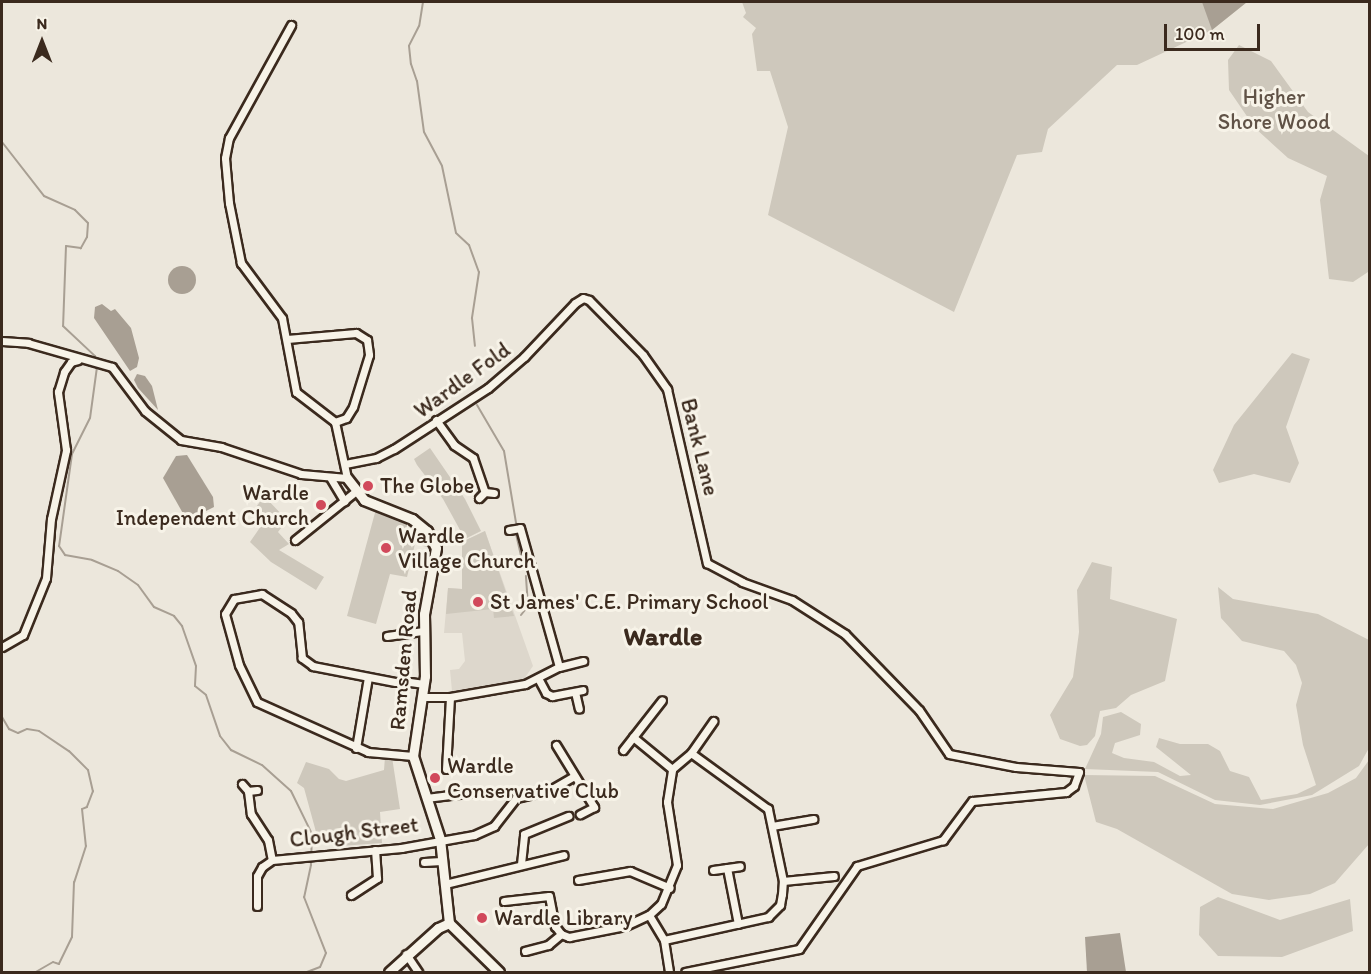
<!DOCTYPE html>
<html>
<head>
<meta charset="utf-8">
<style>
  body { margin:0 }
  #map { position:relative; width:1371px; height:974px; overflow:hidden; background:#ece7dc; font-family:Itim,sans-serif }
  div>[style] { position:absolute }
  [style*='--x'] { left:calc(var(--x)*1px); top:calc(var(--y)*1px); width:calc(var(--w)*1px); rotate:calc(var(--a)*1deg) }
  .built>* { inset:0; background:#ddd7cc }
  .green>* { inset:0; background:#cec8bc }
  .water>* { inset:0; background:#a89f93 }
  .round { border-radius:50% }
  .stream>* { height:2px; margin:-1px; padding:0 1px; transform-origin:1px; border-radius:1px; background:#a89f93 }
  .roads { filter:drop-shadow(2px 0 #3b2a1e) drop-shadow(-2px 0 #3b2a1e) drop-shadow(0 2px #3b2a1e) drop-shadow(0 -2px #3b2a1e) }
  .street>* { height:7px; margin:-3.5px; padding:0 3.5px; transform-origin:3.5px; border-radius:3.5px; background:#f7f3e8 }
  .secondary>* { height:9px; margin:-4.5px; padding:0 4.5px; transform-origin:4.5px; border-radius:4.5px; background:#f7f3e8 }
  .dots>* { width:16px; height:16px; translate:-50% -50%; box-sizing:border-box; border:3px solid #f7f3e8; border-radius:50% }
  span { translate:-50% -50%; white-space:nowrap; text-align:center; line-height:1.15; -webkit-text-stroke:6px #f7f3e8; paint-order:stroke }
  .park-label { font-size:22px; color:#605246 }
  .street-label { font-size:22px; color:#3b2a1e }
  .poi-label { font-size:22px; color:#3b2a1e }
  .left { translate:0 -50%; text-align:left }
  .right { translate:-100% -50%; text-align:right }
  .quarter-label { font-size:26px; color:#3b2a1e; font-weight:700 }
  .frame { position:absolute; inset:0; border:3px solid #3b2a1e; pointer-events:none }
  .north { position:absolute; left:12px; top:12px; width:60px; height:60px; -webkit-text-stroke:4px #f7f3e8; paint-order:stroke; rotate:0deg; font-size:16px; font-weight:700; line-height:24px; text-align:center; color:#3b2a1e }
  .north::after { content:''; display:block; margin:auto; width:21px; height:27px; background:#3b2a1e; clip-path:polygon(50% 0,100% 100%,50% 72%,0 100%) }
  .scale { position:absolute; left:1164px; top:24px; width:96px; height:27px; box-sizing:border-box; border:3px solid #3b2a1e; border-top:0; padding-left:8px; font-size:18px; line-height:21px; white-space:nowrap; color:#3b2a1e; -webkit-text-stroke:4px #f7f3e8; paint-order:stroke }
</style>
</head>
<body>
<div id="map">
  <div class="built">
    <div style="clip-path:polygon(485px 531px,533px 666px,524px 679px,452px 691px,450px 670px,459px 669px,465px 661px,462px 633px,444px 633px,448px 588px,462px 589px,462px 542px)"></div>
  </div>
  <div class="green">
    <div style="clip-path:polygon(742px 2px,1247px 2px,1212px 30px,1137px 65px,1117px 65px,1048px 129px,1042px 152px,1017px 155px,954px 312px,768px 215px,788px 127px,770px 71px,757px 71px,752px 34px,756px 28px,743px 17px,746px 13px)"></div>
    <div style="clip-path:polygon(1239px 45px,1271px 61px,1308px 112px,1369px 156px,1368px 272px,1353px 282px,1329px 279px,1320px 200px,1327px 176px,1288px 158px,1255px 128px,1229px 90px,1228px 60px)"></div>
    <div style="clip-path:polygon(1292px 353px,1310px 359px,1286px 427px,1299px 463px,1290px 483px,1254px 474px,1219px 483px,1213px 470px,1234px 425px)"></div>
    <div style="clip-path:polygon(430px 448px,465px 499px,481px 531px,465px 539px,443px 499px,417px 465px,414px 459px)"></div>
    <div style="clip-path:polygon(264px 496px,287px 520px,278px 532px,289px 544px,279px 550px,324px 577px,316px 590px,271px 562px,250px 542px,261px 526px,254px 510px)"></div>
    <div style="clip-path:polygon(376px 509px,410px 521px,422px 532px,431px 548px,415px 544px,407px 577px,390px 574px,376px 624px,347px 616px)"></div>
    <div style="clip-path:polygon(485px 531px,514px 616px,494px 618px,493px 609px,446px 614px,448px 588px,462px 589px,462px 542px)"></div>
    <div style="clip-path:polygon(1092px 562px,1112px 567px,1110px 599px,1177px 619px,1165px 681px,1131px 695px,1116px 708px,1100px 711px,1095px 736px,1087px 745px,1080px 746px,1060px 739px,1050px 715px,1073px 677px,1079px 632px,1077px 590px)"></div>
    <div style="clip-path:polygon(1218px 587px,1233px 599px,1318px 614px,1369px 640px,1369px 748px,1359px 766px,1312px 795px,1260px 805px,1215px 800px,1158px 772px,1085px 769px,1101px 734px,1103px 717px,1121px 712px,1141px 724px,1140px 735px,1115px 743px,1112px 753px,1124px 758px,1154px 762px,1180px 776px,1191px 775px,1156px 747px,1159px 738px,1180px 744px,1208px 744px,1220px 751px,1230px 771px,1249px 777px,1261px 800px,1297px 794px,1316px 785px,1303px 745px,1296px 705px,1302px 683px,1296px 665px,1284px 651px,1242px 641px,1221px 618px)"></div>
    <div style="clip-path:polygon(385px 757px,392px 757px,400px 809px,380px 812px,382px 843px,341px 846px,340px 841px,319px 843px,304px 788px,297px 783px,306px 762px,329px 769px,339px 779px,346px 781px,384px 770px)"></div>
    <div style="clip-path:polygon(1369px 760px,1369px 844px,1335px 883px,1310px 894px,1269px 900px,1232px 894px,1117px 829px,1096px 822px,1084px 775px,1155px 776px,1215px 804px,1273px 809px,1328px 793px,1356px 778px)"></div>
    <div style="clip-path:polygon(1218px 897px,1280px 920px,1350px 899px,1353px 931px,1282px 957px,1218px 956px,1199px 935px,1200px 907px)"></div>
  </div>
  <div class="water">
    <div style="clip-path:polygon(1202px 2px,1247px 2px,1212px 30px)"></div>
    <div class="round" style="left:168px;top:266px;width:28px;height:28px"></div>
    <div style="clip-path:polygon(102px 304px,111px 311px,115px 309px,131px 328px,139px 358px,137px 367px,130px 371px,94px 318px,95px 307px)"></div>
    <div style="clip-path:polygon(137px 374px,145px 376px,152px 386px,158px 410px,138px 388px,134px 380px)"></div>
    <div style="clip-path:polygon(187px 455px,213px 497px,214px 507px,190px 519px,185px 517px,163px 478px,176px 456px)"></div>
    <div style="clip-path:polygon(1120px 933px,1126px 972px,1087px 972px,1085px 937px)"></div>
  </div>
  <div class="stream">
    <div style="--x:423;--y:2;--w:24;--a:99"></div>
    <div style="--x:419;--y:26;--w:22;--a:117"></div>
    <div style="--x:409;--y:46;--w:18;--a:84"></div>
    <div style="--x:411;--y:64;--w:18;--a:71"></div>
    <div style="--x:417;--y:81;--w:51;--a:82.2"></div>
    <div style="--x:424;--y:132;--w:38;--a:62"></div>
    <div style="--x:442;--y:166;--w:68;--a:78.2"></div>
    <div style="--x:456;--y:233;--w:18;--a:43"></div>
    <div style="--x:469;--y:245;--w:29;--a:70"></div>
    <div style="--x:479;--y:272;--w:47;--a:98.7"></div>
    <div style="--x:472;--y:318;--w:28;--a:84"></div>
    <div style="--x:2;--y:142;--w:68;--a:52.1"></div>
    <div style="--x:44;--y:196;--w:34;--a:24"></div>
    <div style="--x:75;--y:210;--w:18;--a:45"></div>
    <div style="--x:88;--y:223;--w:14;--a:94"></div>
    <div style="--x:87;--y:237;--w:13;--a:119"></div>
    <div style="--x:81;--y:248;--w:15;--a:-172"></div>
    <div style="--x:66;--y:246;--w:80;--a:92.1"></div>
    <div style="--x:63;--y:326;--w:44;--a:43.2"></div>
    <div style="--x:95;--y:356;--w:11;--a:80"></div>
    <div style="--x:97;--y:367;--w:51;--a:97.8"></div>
    <div style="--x:90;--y:418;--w:40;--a:116.6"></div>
    <div style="--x:72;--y:454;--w:93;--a:98"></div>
    <div style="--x:59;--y:546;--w:11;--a:56"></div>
    <div style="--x:65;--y:555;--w:27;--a:10"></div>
    <div style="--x:92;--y:560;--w:28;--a:23"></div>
    <div style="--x:118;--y:571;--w:24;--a:35"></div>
    <div style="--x:138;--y:585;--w:27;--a:54"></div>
    <div style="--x:154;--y:607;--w:22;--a:24"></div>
    <div style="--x:174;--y:616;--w:13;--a:51"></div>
    <div style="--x:182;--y:626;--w:42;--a:70.7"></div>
    <div style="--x:196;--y:666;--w:20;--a:93"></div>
    <div style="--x:195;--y:686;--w:14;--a:39"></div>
    <div style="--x:206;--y:695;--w:43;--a:71.1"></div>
    <div style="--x:220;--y:736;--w:18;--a:52"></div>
    <div style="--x:231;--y:750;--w:34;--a:26"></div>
    <div style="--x:262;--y:765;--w:39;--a:42"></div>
    <div style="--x:291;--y:791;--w:48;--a:64"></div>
    <div style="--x:312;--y:834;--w:31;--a:92"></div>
    <div style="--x:311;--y:865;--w:33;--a:102"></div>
    <div style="--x:304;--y:897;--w:60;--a:68.6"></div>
    <div style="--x:326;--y:953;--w:15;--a:113"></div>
    <div style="--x:320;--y:967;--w:14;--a:159"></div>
    <div style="--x:477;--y:405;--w:53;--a:59.6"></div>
    <div style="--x:504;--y:451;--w:73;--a:80.5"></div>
    <div style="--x:516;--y:534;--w:28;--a:77"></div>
    <div style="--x:521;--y:615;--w:11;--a:-52"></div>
    <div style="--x:528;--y:606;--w:30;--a:-94"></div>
    <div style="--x:2;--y:717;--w:14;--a:60"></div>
    <div style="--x:9;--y:729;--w:10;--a:24"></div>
    <div style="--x:18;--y:733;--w:10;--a:-24"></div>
    <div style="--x:27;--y:729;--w:12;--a:9"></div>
    <div style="--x:39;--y:731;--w:36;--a:34"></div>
    <div style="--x:69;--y:751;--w:27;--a:45"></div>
    <div style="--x:88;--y:770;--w:22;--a:77"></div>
    <div style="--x:93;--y:791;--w:17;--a:111"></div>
    <div style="--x:87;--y:807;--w:5;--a:158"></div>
    <div style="--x:82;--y:809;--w:37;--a:84"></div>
    <div style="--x:86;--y:846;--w:38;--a:108"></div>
    <div style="--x:74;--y:882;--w:55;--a:92.1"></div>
    <div style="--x:72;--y:937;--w:30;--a:116"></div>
    <div style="--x:59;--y:964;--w:6;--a:-162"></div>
    <div style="--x:53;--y:962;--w:20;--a:150"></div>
  </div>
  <div class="roads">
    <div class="street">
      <div style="--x:287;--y:339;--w:69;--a:-5"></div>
      <div style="--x:356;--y:333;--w:13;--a:32"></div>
      <div style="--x:367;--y:340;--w:15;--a:82"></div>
      <div style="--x:369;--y:355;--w:54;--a:107.1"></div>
      <div style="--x:353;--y:407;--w:13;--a:122"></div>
      <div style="--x:346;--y:418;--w:12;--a:160"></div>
      <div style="--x:2;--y:341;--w:26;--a:4"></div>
      <div style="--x:28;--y:343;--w:87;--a:15.9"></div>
      <div style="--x:112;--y:367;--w:55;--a:53.1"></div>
      <div style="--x:145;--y:411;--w:46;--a:38.9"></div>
      <div style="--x:181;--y:440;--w:41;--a:9.9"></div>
      <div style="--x:221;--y:447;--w:84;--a:18.6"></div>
      <div style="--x:301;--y:474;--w:46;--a:5"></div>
      <div style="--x:347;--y:478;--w:57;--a:-102.1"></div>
      <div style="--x:335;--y:422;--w:49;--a:-142.4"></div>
      <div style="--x:296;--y:392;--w:75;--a:-100.7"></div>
      <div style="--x:282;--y:318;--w:69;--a:-126.7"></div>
      <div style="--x:241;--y:263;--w:61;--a:-101.3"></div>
      <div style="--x:229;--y:203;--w:45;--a:-95.1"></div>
      <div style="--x:225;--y:158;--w:20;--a:-79"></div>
      <div style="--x:229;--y:138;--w:129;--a:-61.2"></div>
      <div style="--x:436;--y:420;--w:31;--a:54"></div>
      <div style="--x:454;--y:445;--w:23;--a:34"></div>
      <div style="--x:473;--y:458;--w:36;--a:71"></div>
      <div style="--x:345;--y:464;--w:32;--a:-11"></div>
      <div style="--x:376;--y:458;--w:20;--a:-27"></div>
      <div style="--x:394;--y:449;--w:112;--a:-33"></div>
      <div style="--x:488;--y:388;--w:48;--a:-40.7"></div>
      <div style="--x:524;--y:357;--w:74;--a:-46.6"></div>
      <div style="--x:575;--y:303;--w:9;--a:-32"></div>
      <div style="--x:583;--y:298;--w:6;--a:18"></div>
      <div style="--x:589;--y:300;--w:77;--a:45.5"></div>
      <div style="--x:643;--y:355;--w:42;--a:54.8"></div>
      <div style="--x:667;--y:389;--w:179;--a:77.1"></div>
      <div style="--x:707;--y:563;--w:40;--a:28"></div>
      <div style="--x:742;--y:582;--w:53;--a:19.8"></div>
      <div style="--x:792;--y:600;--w:63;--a:32.7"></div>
      <div style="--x:845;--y:634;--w:106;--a:45.8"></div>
      <div style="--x:919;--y:710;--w:53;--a:55.7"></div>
      <div style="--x:949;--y:754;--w:68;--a:11"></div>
      <div style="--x:1016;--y:767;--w:63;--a:4.5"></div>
      <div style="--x:1079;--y:772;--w:15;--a:110"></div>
      <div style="--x:1074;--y:786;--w:10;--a:143"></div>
      <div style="--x:1066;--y:792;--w:94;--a:174.5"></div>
      <div style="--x:972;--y:801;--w:49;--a:126.6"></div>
      <div style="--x:943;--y:840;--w:90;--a:163.2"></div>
      <div style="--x:857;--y:866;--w:101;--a:124.9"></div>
      <div style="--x:799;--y:949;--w:116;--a:168.6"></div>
      <div style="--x:331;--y:479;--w:26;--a:59"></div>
      <div style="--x:479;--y:498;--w:8;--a:-45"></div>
      <div style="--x:485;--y:492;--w:9;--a:6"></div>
      <div style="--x:509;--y:530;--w:11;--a:-10"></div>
      <div style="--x:520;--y:528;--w:144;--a:74.3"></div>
      <div style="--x:295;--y:540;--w:77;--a:-38.7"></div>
      <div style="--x:387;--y:636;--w:37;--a:-8"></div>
      <div style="--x:2;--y:647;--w:24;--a:-30"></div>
      <div style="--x:23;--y:635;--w:61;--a:-68"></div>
      <div style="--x:46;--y:578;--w:59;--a:-85.2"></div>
      <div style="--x:51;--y:519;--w:71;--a:-77.7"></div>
      <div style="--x:66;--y:450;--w:59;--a:-97.9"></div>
      <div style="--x:58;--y:392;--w:21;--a:-73"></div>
      <div style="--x:64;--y:372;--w:12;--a:-55"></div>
      <div style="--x:71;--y:362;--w:7;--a:-16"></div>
      <div style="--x:538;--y:678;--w:17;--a:62"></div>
      <div style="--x:546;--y:693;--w:7;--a:27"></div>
      <div style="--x:552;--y:696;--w:31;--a:-11"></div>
      <div style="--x:395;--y:682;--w:84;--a:-169"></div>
      <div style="--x:313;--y:666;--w:14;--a:-144"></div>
      <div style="--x:302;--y:658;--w:36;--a:-96"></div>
      <div style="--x:298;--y:622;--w:11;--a:-128"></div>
      <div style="--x:291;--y:613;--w:35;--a:-147"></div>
      <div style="--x:262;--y:594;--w:28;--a:170"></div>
      <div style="--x:234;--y:599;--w:17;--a:121"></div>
      <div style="--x:225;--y:614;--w:53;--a:74.6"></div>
      <div style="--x:239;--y:665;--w:41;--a:64.1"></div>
      <div style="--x:257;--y:702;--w:122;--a:24.2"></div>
      <div style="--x:368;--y:752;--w:45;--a:5.1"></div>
      <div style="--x:410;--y:682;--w:14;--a:8"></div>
      <div style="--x:575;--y:692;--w:17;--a:77"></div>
      <div style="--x:422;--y:697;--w:28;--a:0"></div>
      <div style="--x:450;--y:697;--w:76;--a:-9.8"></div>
      <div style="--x:525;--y:684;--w:38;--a:-27"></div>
      <div style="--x:559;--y:667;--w:25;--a:-14"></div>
      <div style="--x:633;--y:737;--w:50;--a:39.4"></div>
      <div style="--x:556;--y:745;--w:73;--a:58.5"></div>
      <div style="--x:594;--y:807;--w:16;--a:153"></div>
      <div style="--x:356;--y:748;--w:72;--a:-80.4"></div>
      <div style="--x:623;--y:750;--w:63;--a:-52"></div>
      <div style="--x:446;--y:769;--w:72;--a:-86.8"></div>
      <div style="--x:242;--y:784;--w:9;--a:49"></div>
      <div style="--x:248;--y:791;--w:9;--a:-6"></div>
      <div style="--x:248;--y:791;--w:23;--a:83"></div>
      <div style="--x:251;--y:814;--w:31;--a:57"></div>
      <div style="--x:268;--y:840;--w:20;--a:79"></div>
      <div style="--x:272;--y:860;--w:12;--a:145"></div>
      <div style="--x:262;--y:867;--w:10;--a:119"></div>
      <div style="--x:257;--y:876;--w:30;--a:90"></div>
      <div style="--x:426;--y:798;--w:49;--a:-7"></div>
      <div style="--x:772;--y:826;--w:42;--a:-9.7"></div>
      <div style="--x:272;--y:860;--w:130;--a:-5.3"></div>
      <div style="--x:401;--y:848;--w:74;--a:-10.1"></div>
      <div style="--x:474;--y:835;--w:22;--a:-24"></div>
      <div style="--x:494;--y:826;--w:36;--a:-52"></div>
      <div style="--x:516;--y:798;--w:35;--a:-13"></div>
      <div style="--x:550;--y:790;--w:28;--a:-30"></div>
      <div style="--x:424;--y:862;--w:17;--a:-3"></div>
      <div style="--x:521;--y:864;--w:30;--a:-84"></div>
      <div style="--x:524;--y:834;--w:48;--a:-22.2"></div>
      <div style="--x:727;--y:868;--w:57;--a:78.9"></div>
      <div style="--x:713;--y:870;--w:27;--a:-8"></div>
      <div style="--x:578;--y:880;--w:53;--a:-9.8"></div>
      <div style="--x:630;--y:871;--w:43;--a:23"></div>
      <div style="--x:783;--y:881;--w:51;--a:-5.6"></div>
      <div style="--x:445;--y:884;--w:122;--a:-13.7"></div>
      <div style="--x:351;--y:895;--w:31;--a:-33"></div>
      <div style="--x:377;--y:878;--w:28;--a:-94"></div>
      <div style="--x:504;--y:901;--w:45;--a:-6.3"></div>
      <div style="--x:549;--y:896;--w:31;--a:79"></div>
      <div style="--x:555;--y:926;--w:10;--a:53"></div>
      <div style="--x:561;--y:934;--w:9;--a:21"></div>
      <div style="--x:569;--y:937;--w:57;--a:-11.1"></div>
      <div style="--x:625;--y:926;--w:26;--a:-25"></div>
      <div style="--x:649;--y:915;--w:16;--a:-43"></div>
      <div style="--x:661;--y:904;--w:42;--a:-67.7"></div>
      <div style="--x:677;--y:865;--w:64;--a:-99"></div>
      <div style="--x:667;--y:802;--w:33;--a:-81"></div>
      <div style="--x:672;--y:769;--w:25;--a:-40"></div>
      <div style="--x:691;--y:753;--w:39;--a:-55"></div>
      <div style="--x:649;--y:915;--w:29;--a:59"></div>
      <div style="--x:664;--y:940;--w:32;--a:81"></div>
      <div style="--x:664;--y:940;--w:107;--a:-12.5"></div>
      <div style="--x:768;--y:917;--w:17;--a:-45"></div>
      <div style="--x:780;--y:905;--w:11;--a:-80"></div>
      <div style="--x:782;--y:894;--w:13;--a:-86"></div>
      <div style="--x:783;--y:881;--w:74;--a:-101.8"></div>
      <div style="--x:768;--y:809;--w:95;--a:-144"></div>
      <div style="--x:525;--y:951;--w:24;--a:-15"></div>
      <div style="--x:548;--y:945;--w:17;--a:-40"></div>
      <div style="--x:406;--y:954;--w:22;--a:56"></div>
    </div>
    <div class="secondary">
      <div style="--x:347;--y:478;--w:28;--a:52"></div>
      <div style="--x:364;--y:500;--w:52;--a:21.6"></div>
      <div style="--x:412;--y:519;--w:19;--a:39"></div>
      <div style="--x:427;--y:531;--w:19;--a:62"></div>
      <div style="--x:436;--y:548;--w:67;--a:100.3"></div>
      <div style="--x:424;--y:614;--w:62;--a:89.1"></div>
      <div style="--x:425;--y:676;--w:81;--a:98.5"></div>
      <div style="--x:413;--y:756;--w:87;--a:72"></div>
      <div style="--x:440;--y:839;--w:84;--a:83.9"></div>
      <div style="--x:449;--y:923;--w:70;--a:44.4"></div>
      <div style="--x:389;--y:972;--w:66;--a:-41.9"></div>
      <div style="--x:438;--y:928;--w:12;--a:-24"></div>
    </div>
  </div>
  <div class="dots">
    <div style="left:368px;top:486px;background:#d1495b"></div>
    <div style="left:321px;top:505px;background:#d1495b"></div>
    <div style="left:386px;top:548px;background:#d1495b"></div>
    <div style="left:478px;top:602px;background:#d1495b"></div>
    <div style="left:435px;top:778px;background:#d1495b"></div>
    <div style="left:482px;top:918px;background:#d1495b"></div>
  </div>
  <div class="park-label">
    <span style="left:1274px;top:109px">Higher<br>Shore Wood</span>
  </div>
  <div class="street-label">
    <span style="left:462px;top:380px;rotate:-36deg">Wardle Fold</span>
    <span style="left:700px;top:447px;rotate:76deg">Bank Lane</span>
    <span style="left:403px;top:660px;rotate:-85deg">Ramsden Road</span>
    <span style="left:354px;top:832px;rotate:-7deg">Clough Street</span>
  </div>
  <div class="poi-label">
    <span class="left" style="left:380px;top:486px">The Globe</span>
    <span class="right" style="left:309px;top:505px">Wardle<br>Independent Church</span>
    <span class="left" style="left:398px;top:548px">Wardle<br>Village Church</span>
    <span class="left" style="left:490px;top:602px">St James' C.E. Primary School</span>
    <span class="left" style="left:447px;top:778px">Wardle<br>Conservative Club</span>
    <span class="left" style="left:494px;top:918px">Wardle Library</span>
  </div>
  <div class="quarter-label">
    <span style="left:663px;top:637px">Wardle</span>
  </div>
  <div class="frame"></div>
  <div class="north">N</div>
  <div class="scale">100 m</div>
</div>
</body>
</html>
